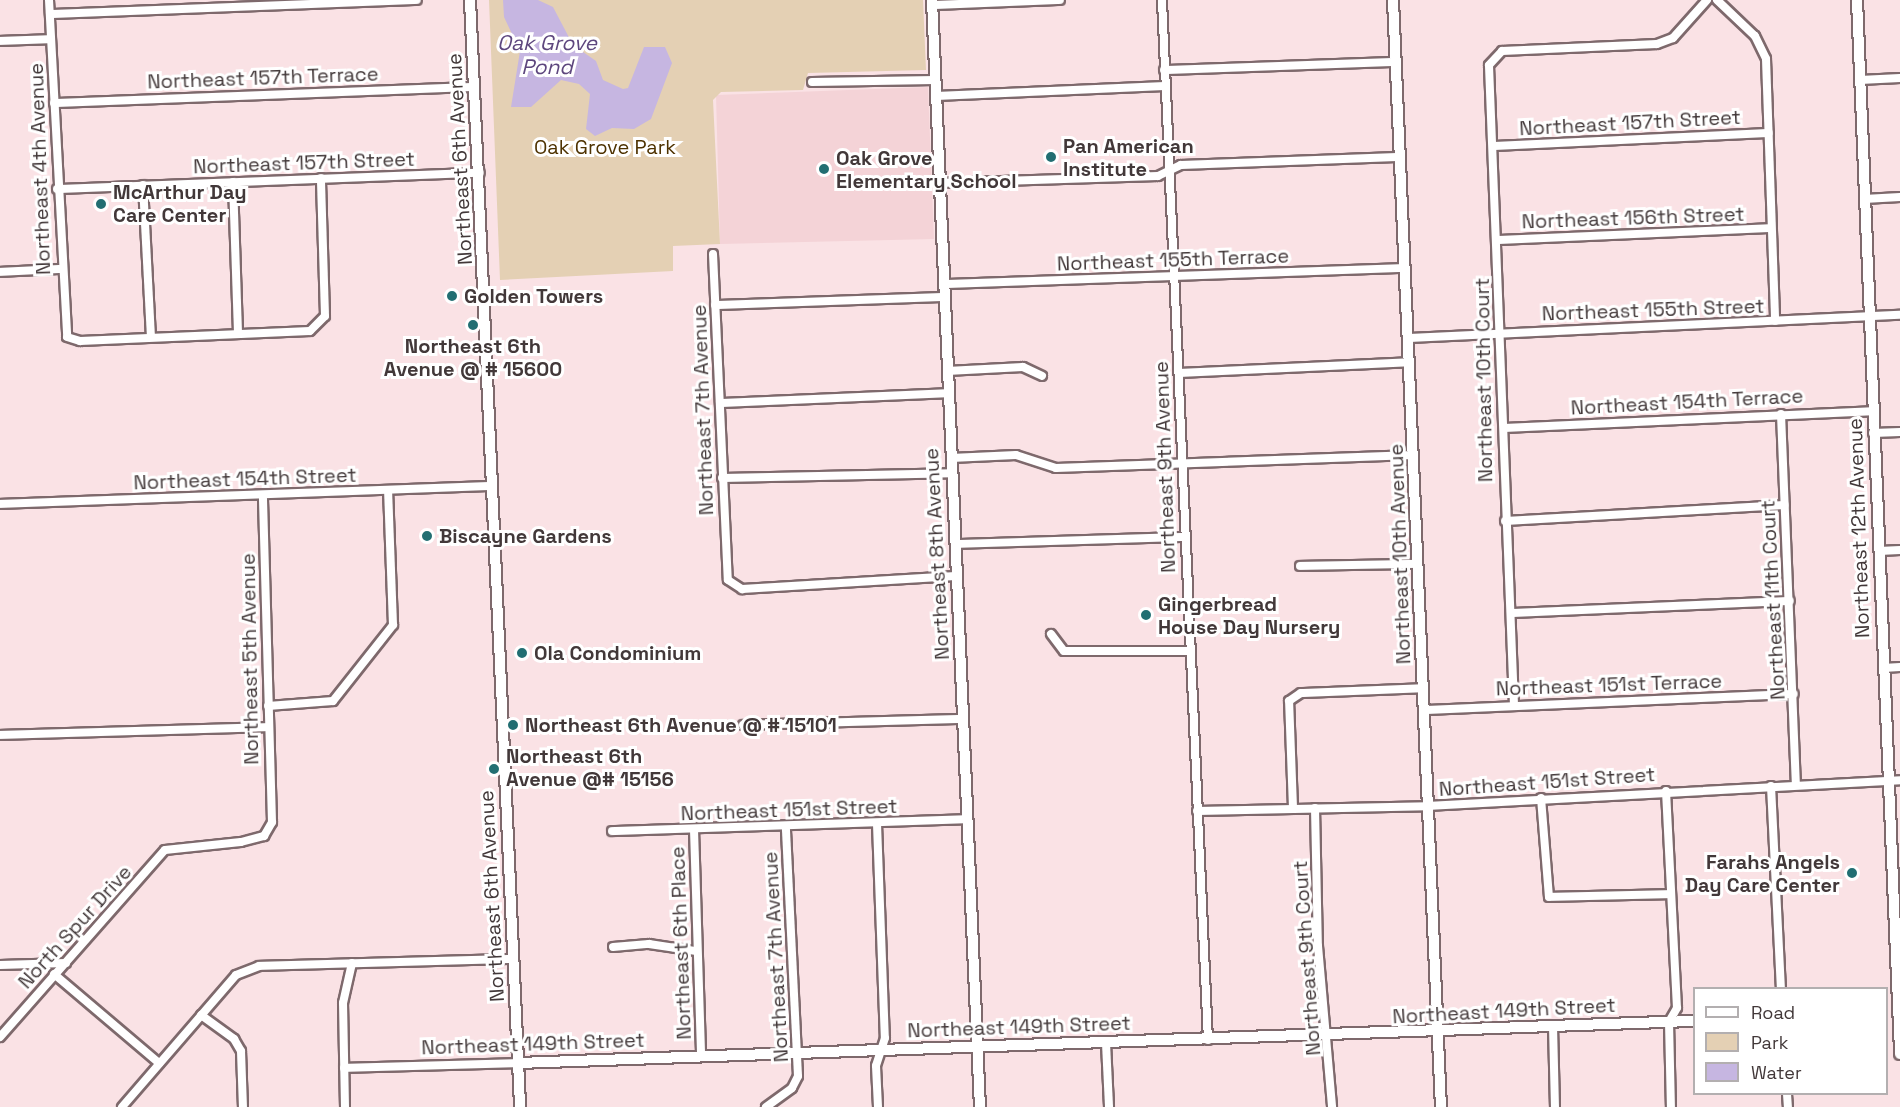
<!DOCTYPE html>
<html>
<head>
<meta charset="utf-8">
<style>
  body { margin:0 }
  #map { position:relative; width:1900px; height:1107px; overflow:hidden; background:#fae2e5; font-family:"Space Grotesk",sans-serif }
  div>[style] { position:absolute }
  [style*='--x'] { left:calc(var(--x)*1px); top:calc(var(--y)*1px); width:calc(var(--w)*1px); rotate:calc(var(--a)*1deg) }
  .built>* { inset:0; background:#f4d3d7 }
  .green>* { inset:0; background:#e4d0b4 }
  .water>* { inset:0; background:#c6b6e1 }
  .roads { filter:drop-shadow(2px 0 #7e696c) drop-shadow(-2px 0 #7e696c) drop-shadow(0 2px #7e696c) drop-shadow(0 -2px #7e696c) }
  .street>* { height:8px; margin:-4px; padding:0 4px; transform-origin:4px; border-radius:4px; background:#fff }
  .secondary>* { height:10px; margin:-5px; padding:0 5px; transform-origin:5px; border-radius:5px; background:#fff }
  .dots>* { width:16px; height:16px; translate:-50% -50%; box-sizing:border-box; border:3px solid #fff; border-radius:50% }
  span { translate:-50% -50%; white-space:nowrap; text-align:center; line-height:1.15; -webkit-text-stroke:6px #fff; paint-order:stroke }
  .street-label { font-size:20px; color:#423839 }
  .poi-label { font-size:20px; color:#423839; font-weight:700 }
  .left { translate:0 -50%; text-align:left }
  .right { translate:-100% -50%; text-align:right }
  .park-label { font-size:20px; color:#4e3200 }
  .water-label { font-size:21px; color:#5e477e; font-style:italic }
  .legend { position:absolute; left:1693px; top:987px; width:195px; height:108px; box-sizing:border-box; background:#fff; border:2px solid #b3afb0; margin:0; padding:8px 10px; list-style:none; font-size:18px; color:#423839 }
  .legend li { display:flex; align-items:center; gap:12px; height:30px }
  .legend b { width:30px; border:2px solid #b3afb0 }
</style>
</head>
<body>
<div id="map">
  <div class="built">
    <div style="clip-path:polygon(928px 87px,934px 239px,720px 244px,716px 95px)"></div>
  </div>
  <div class="green">
    <div style="clip-path:polygon(489px 0,923px 0,926px 70px,808px 73px,803px 90px,721px 92px,713px 100px,720px 244px,673px 246px,673px 271px,500px 280px)"></div>
  </div>
  <div class="water">
    <div style="clip-path:polygon(503px 0,538px 0,553px 7px,573px 45px,596px 61px,603px 80px,623px 89px,628px 88px,644px 47px,665px 47px,672px 63px,651px 119px,634px 129px,612px 128px,595px 136px,586px 129px,590px 94px,579px 84px,561px 80px,531px 107px,511px 107px,520px 51px,504px 17px)"></div>
  </div>
  <div class="roads">
    <div class="street">
      <div style="--x:49;--y:0;--w:337;--a:86.9"></div>
      <div style="--x:67;--y:337;--w:14;--a:17"></div>
      <div style="--x:80;--y:341;--w:230;--a:-2.5"></div>
      <div style="--x:310;--y:331;--w:21;--a:-45"></div>
      <div style="--x:325;--y:316;--w:138;--a:-91.7"></div>
      <div style="--x:1162;--y:0;--w:1041;--a:87.47"></div>
      <div style="--x:1717;--y:0;--w:52;--a:43.5"></div>
      <div style="--x:1755;--y:36;--w:25;--a:64"></div>
      <div style="--x:1766;--y:59;--w:262;--a:88"></div>
      <div style="--x:933;--y:5;--w:127;--a:-2.3"></div>
      <div style="--x:50;--y:14;--w:367;--a:-2.2"></div>
      <div style="--x:0;--y:41;--w:51;--a:-2.2"></div>
      <div style="--x:1164;--y:70;--w:231;--a:-2"></div>
      <div style="--x:1860;--y:80;--w:40;--a:-2.9"></div>
      <div style="--x:812;--y:82;--w:123;--a:-0.9"></div>
      <div style="--x:936;--y:96;--w:229;--a:-2.5"></div>
      <div style="--x:54;--y:103;--w:420;--a:-2.2"></div>
      <div style="--x:1493;--y:146;--w:276;--a:-2.7"></div>
      <div style="--x:233;--y:182;--w:152;--a:88.1"></div>
      <div style="--x:939;--y:183;--w:219;--a:-1.8"></div>
      <div style="--x:1158;--y:176;--w:25;--a:-26"></div>
      <div style="--x:1181;--y:165;--w:216;--a:-2.1"></div>
      <div style="--x:143;--y:185;--w:152;--a:87"></div>
      <div style="--x:57;--y:189;--w:423;--a:-2.2"></div>
      <div style="--x:1864;--y:199;--w:36;--a:-3"></div>
      <div style="--x:1497;--y:240;--w:274;--a:-2.5"></div>
      <div style="--x:713;--y:254;--w:326;--a:87.4"></div>
      <div style="--x:728;--y:580;--w:17;--a:33"></div>
      <div style="--x:742;--y:589;--w:214;--a:-3.5"></div>
      <div style="--x:0;--y:272;--w:60;--a:-2.9"></div>
      <div style="--x:944;--y:284;--w:458;--a:-2"></div>
      <div style="--x:715;--y:305;--w:230;--a:-2"></div>
      <div style="--x:1408;--y:338;--w:493;--a:-2.7"></div>
      <div style="--x:947;--y:371;--w:76;--a:-3"></div>
      <div style="--x:1023;--y:367;--w:21;--a:25"></div>
      <div style="--x:1179;--y:373;--w:230;--a:-2.7"></div>
      <div style="--x:720;--y:403;--w:228;--a:-2.5"></div>
      <div style="--x:1781;--y:414;--w:371;--a:87.7"></div>
      <div style="--x:1504;--y:428;--w:368;--a:-2.6"></div>
      <div style="--x:1873;--y:433;--w:27;--a:-2"></div>
      <div style="--x:951;--y:458;--w:65;--a:-2.6"></div>
      <div style="--x:1016;--y:455;--w:42;--a:18"></div>
      <div style="--x:1056;--y:468;--w:358;--a:-2.1"></div>
      <div style="--x:722;--y:478;--w:230;--a:-1.2"></div>
      <div style="--x:0;--y:504;--w:492;--a:-2.1"></div>
      <div style="--x:1505;--y:521;--w:280;--a:-3.3"></div>
      <div style="--x:956;--y:544;--w:229;--a:-1.8"></div>
      <div style="--x:1879;--y:551;--w:21;--a:-3"></div>
      <div style="--x:1300;--y:566;--w:118;--a:-1"></div>
      <div style="--x:1511;--y:613;--w:279;--a:-2.5"></div>
      <div style="--x:1051;--y:634;--w:21;--a:53"></div>
      <div style="--x:1064;--y:651;--w:124;--a:0"></div>
      <div style="--x:1883;--y:668;--w:17;--a:-3"></div>
      <div style="--x:1514;--y:705;--w:640;--a:-92.24"></div>
      <div style="--x:1489;--y:65;--w:19;--a:-47"></div>
      <div style="--x:1502;--y:51;--w:155;--a:-2.6"></div>
      <div style="--x:1657;--y:44;--w:17;--a:-21"></div>
      <div style="--x:1673;--y:38;--w:51;--a:-48.2"></div>
      <div style="--x:268;--y:706;--w:65;--a:-4.4"></div>
      <div style="--x:333;--y:701;--w:97;--a:-51.7"></div>
      <div style="--x:393;--y:625;--w:135;--a:-92.1"></div>
      <div style="--x:1425;--y:710;--w:369;--a:-2.5"></div>
      <div style="--x:743;--y:725;--w:220;--a:-1.6"></div>
      <div style="--x:0;--y:735;--w:268;--a:-1.7"></div>
      <div style="--x:1771;--y:786;--w:202;--a:87.2"></div>
      <div style="--x:1666;--y:791;--w:217;--a:87.1"></div>
      <div style="--x:1677;--y:1008;--w:16;--a:120"></div>
      <div style="--x:1669;--y:1022;--w:85;--a:88.7"></div>
      <div style="--x:1541;--y:798;--w:99;--a:85.4"></div>
      <div style="--x:1549;--y:897;--w:122;--a:-1.4"></div>
      <div style="--x:1293;--y:808;--w:107;--a:-92.1"></div>
      <div style="--x:1289;--y:701;--w:14;--a:-34"></div>
      <div style="--x:1301;--y:693;--w:123;--a:-2.3"></div>
      <div style="--x:1315;--y:808;--w:138;--a:88.8"></div>
      <div style="--x:1318;--y:946;--w:162;--a:85"></div>
      <div style="--x:1197;--y:811;--w:230;--a:-1.2"></div>
      <div style="--x:1427;--y:806;--w:474;--a:-3.1"></div>
      <div style="--x:877;--y:824;--w:214;--a:87.9"></div>
      <div style="--x:885;--y:1038;--w:29;--a:108"></div>
      <div style="--x:876;--y:1066;--w:41;--a:87.2"></div>
      <div style="--x:694;--y:829;--w:227;--a:88.2"></div>
      <div style="--x:612;--y:831;--w:356;--a:-1.9"></div>
      <div style="--x:613;--y:947;--w:36;--a:-5"></div>
      <div style="--x:649;--y:944;--w:48;--a:8.5"></div>
      <div style="--x:0;--y:965;--w:66;--a:-1.7"></div>
      <div style="--x:54;--y:974;--w:138;--a:40.3"></div>
      <div style="--x:201;--y:1015;--w:41;--a:36"></div>
      <div style="--x:234;--y:1039;--w:14;--a:60"></div>
      <div style="--x:241;--y:1051;--w:56;--a:88"></div>
      <div style="--x:1553;--y:1026;--w:81;--a:88.6"></div>
      <div style="--x:0;--y:1037;--w:249;--a:-48.6"></div>
      <div style="--x:165;--y:850;--w:76;--a:-6"></div>
      <div style="--x:241;--y:842;--w:24;--a:-15"></div>
      <div style="--x:264;--y:836;--w:16;--a:-60"></div>
      <div style="--x:272;--y:822;--w:326;--a:-91.6"></div>
      <div style="--x:1106;--y:1043;--w:64;--a:87.3"></div>
      <div style="--x:344;--y:1068;--w:174;--a:-1.6"></div>
      <div style="--x:1787;--y:1094;--w:13;--a:86"></div>
      <div style="--x:122;--y:1107;--w:174;--a:-49.2"></div>
      <div style="--x:236;--y:975;--w:25;--a:-21"></div>
      <div style="--x:259;--y:966;--w:254;--a:-1.6"></div>
      <div style="--x:345;--y:1107;--w:104;--a:-91.1"></div>
      <div style="--x:343;--y:1003;--w:41;--a:-77.3"></div>
      <div style="--x:766;--y:1107;--w:32;--a:-36"></div>
      <div style="--x:792;--y:1088;--w:13;--a:-63"></div>
      <div style="--x:798;--y:1076;--w:249;--a:-92.8"></div>
    </div>
    <div class="secondary">
      <div style="--x:470;--y:0;--w:1108;--a:87.41"></div>
      <div style="--x:932;--y:0;--w:1108;--a:87.52"></div>
      <div style="--x:1393;--y:0;--w:1108;--a:87.52"></div>
      <div style="--x:1857;--y:0;--w:1055;--a:87.66"></div>
      <div style="--x:518;--y:1063;--w:1177;--a:-2.05"></div>
    </div>
  </div>
  <div class="dots">
    <div style="left:1051px;top:157px;background:#226e72"></div>
    <div style="left:824px;top:169px;background:#226e72"></div>
    <div style="left:101px;top:204px;background:#226e72"></div>
    <div style="left:452px;top:296px;background:#226e72"></div>
    <div style="left:473px;top:325px;background:#226e72"></div>
    <div style="left:427px;top:536px;background:#226e72"></div>
    <div style="left:1146px;top:615px;background:#226e72"></div>
    <div style="left:522px;top:653px;background:#226e72"></div>
    <div style="left:513px;top:725px;background:#226e72"></div>
    <div style="left:494px;top:769px;background:#226e72"></div>
    <div style="left:1852px;top:873px;background:#226e72"></div>
  </div>
  <div class="street-label">
    <span style="left:263px;top:78px;rotate:-2deg">Northeast 157th Terrace</span>
    <span style="left:1630px;top:123px;rotate:-3deg">Northeast 157th Street</span>
    <span style="left:460px;top:159px;rotate:-93deg">Northeast 6th Avenue</span>
    <span style="left:304px;top:163px;rotate:-2deg">Northeast 157th Street</span>
    <span style="left:40px;top:169px;rotate:-92deg">Northeast 4th Avenue</span>
    <span style="left:1633px;top:218px;rotate:-2deg">Northeast 156th Street</span>
    <span style="left:1173px;top:260px;rotate:-2deg">Northeast 155th Terrace</span>
    <span style="left:1653px;top:310px;rotate:-2deg">Northeast 155th Street</span>
    <span style="left:1484px;top:380px;rotate:-91deg">Northeast 10th Court</span>
    <span style="left:1687px;top:402px;rotate:-3deg">Northeast 154th Terrace</span>
    <span style="left:703px;top:410px;rotate:-92deg">Northeast 7th Avenue</span>
    <span style="left:1165px;top:467px;rotate:-92deg">Northeast 9th Avenue</span>
    <span style="left:245px;top:479px;rotate:-2deg">Northeast 154th Street</span>
    <span style="left:1859px;top:528px;rotate:-92deg">Northeast 12th Avenue</span>
    <span style="left:937px;top:554px;rotate:-93deg">Northeast 8th Avenue</span>
    <span style="left:1400px;top:554px;rotate:-92deg">Northeast 10th Avenue</span>
    <span style="left:1773px;top:600px;rotate:-93deg">Northeast 11th Court</span>
    <span style="left:250px;top:659px;rotate:-91deg">Northeast 5th Avenue</span>
    <span style="left:1609px;top:685px;rotate:-2deg">Northeast 151st Terrace</span>
    <span style="left:1547px;top:782px;rotate:-4deg">Northeast 151st Street</span>
    <span style="left:789px;top:810px;rotate:-2deg">Northeast 151st Street</span>
    <span style="left:492px;top:896px;rotate:-93deg">Northeast 6th Avenue</span>
    <span style="left:75px;top:927px;rotate:-48deg">North Spur Drive</span>
    <span style="left:681px;top:943px;rotate:-92deg">Northeast 6th Place</span>
    <span style="left:776px;top:957px;rotate:-93deg">Northeast 7th Avenue</span>
    <span style="left:1307px;top:958px;rotate:-94deg">Northeast 9th Court</span>
    <span style="left:1504px;top:1011px;rotate:-3deg">Northeast 149th Street</span>
    <span style="left:1019px;top:1027px;rotate:-2deg">Northeast 149th Street</span>
    <span style="left:533px;top:1044px;rotate:-2deg">Northeast 149th Street</span>
  </div>
  <div class="poi-label">
    <span class="left" style="left:1063px;top:158px">Pan American<br>Institute</span>
    <span class="left" style="left:836px;top:170px">Oak Grove<br>Elementary School</span>
    <span class="left" style="left:113px;top:204px">McArthur Day<br>Care Center</span>
    <span class="left" style="left:464px;top:296px">Golden Towers</span>
    <span style="left:473px;top:358px">Northeast 6th<br>Avenue @ # 15600</span>
    <span class="left" style="left:439px;top:536px">Biscayne Gardens</span>
    <span class="left" style="left:1158px;top:616px">Gingerbread<br>House Day Nursery</span>
    <span class="left" style="left:534px;top:653px">Ola Condominium</span>
    <span class="left" style="left:525px;top:725px">Northeast 6th Avenue @ # 15101</span>
    <span class="left" style="left:506px;top:768px">Northeast 6th<br>Avenue @# 15156</span>
    <span class="right" style="left:1840px;top:874px">Farahs Angels<br>Day Care Center</span>
  </div>
  <div class="park-label">
    <span style="left:605px;top:147px">Oak Grove Park</span>
  </div>
  <div class="water-label">
    <span style="left:547px;top:55px">Oak Grove<br>Pond</span>
  </div>
  <ul class="legend">
  <li><b style="height:8px;background:#fff"></b>Road</li>
  <li><b style="height:16px;background:#e4d0b4"></b>Park</li>
  <li><b style="height:16px;background:#c6b6e1"></b>Water</li>
  </ul>
</div>
</body>
</html>
